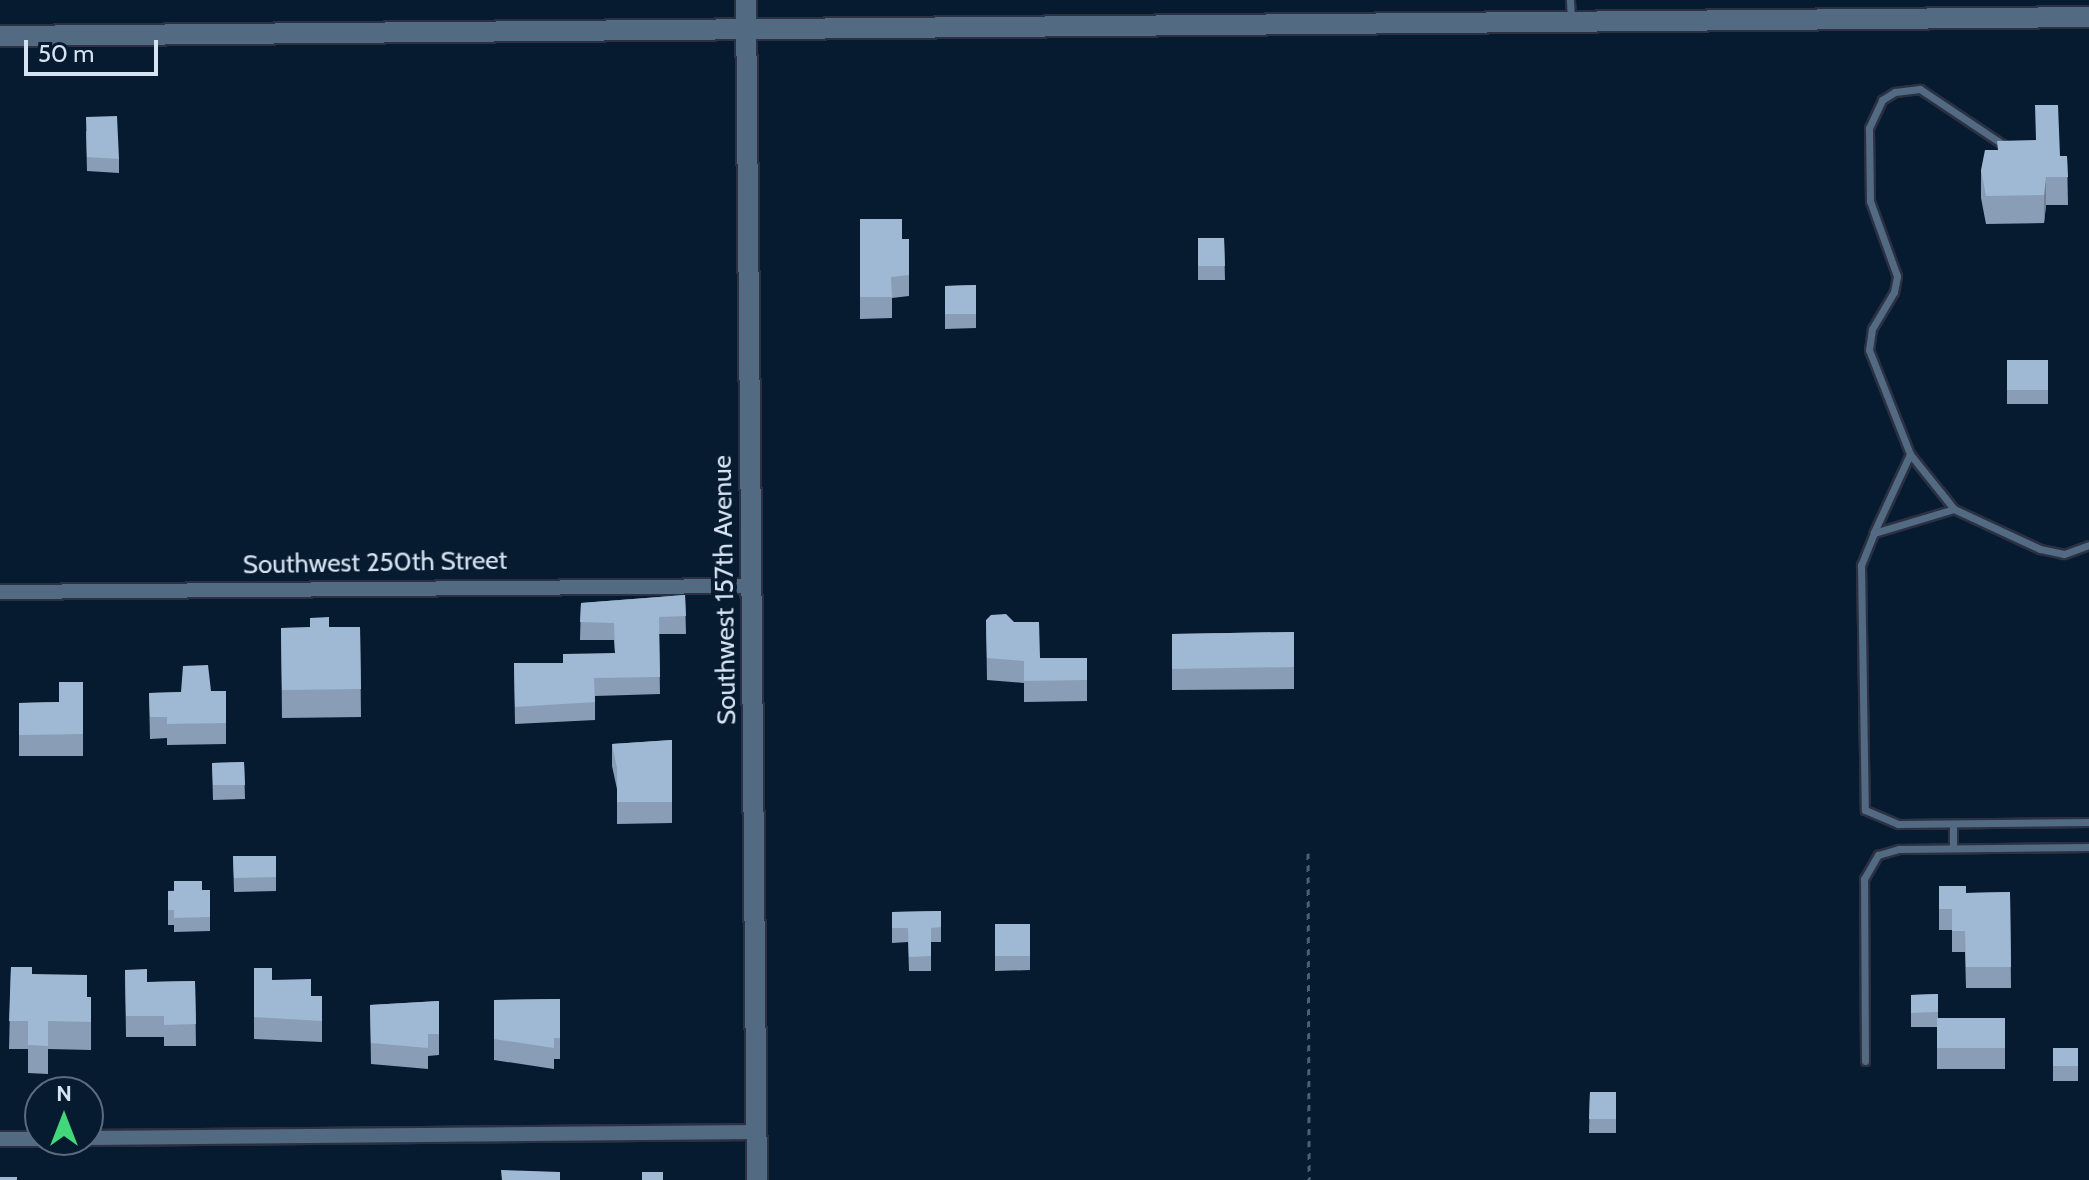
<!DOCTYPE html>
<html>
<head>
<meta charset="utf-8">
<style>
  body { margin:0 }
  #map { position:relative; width:2089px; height:1180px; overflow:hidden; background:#071b30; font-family:Cabin,sans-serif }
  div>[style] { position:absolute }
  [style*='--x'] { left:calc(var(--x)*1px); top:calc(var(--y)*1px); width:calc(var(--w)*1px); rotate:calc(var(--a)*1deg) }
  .path>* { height:3px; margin-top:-1.5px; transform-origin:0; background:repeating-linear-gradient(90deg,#4d5f72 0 6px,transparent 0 12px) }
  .roads { filter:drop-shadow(2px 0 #2b3143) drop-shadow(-2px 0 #2b3143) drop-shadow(0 2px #2b3143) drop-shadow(0 -2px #2b3143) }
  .lane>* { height:7px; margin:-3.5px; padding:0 3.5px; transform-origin:3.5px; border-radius:3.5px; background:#536a83 }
  .street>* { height:14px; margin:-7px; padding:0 7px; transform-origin:7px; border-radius:7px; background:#536a83 }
  .secondary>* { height:20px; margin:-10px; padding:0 10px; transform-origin:10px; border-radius:10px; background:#536a83 }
  .wall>* { inset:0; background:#899eb6 }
  .shaded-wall>* { inset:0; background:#6f8194 }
  .building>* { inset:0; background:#9fb8d4 }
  span { translate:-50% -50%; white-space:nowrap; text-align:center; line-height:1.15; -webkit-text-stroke:8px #071b30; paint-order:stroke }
  .street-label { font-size:26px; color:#d6e3f2 }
  .north { position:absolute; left:24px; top:1076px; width:80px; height:80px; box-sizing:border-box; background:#071b30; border:2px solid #5a6b7e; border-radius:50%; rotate:0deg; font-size:22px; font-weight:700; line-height:32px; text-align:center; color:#d6e3f2 }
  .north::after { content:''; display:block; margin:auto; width:28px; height:36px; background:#42d77b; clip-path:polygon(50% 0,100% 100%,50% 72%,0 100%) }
  .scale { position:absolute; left:24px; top:40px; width:134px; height:36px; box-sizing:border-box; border:4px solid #d6e3f2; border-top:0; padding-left:10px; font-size:24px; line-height:28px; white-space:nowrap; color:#d6e3f2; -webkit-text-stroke:6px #071b30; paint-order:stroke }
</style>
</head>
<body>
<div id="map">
  <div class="path">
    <div style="--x:1308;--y:853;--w:327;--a:89.8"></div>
  </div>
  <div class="roads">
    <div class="lane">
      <div style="--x:1570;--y:0;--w:18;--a:87"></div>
      <div style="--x:1954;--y:509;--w:70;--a:-128.7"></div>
      <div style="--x:1910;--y:454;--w:112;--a:-111.5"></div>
      <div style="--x:1869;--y:350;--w:21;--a:-82"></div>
      <div style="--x:1872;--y:329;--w:43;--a:-59.3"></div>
      <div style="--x:1894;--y:292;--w:16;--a:-79"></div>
      <div style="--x:1897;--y:276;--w:80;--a:-109.8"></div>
      <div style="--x:1870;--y:201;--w:73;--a:-90.8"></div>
      <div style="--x:1869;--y:128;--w:31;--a:-65"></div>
      <div style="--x:1882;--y:100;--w:15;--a:-32"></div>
      <div style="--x:1895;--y:92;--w:25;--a:-7"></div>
      <div style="--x:1920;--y:89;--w:102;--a:33.8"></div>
      <div style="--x:1874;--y:532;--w:86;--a:-65.2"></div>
      <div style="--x:2089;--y:545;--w:27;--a:160"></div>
      <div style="--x:2064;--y:554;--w:25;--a:-168"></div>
      <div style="--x:2040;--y:549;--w:95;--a:-155.1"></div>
      <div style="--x:1954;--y:509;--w:84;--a:163.3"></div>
      <div style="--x:1874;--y:533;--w:35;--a:112"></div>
      <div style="--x:1861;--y:565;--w:245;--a:89.1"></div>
      <div style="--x:1865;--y:810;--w:36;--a:23"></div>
      <div style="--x:1898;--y:824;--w:191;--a:-0.6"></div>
      <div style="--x:1953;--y:824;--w:24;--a:90"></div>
      <div style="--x:1865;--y:1061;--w:182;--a:-90.3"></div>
      <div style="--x:1864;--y:879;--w:28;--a:-60"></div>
      <div style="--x:1878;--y:855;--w:22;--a:-16"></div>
      <div style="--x:1899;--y:849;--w:190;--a:-0.6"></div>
    </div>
    <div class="street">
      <div style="--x:0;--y:592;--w:751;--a:-0.46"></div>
      <div style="--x:88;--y:1138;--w:669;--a:-0.51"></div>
      <div style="--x:0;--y:1139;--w:40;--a:0"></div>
    </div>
    <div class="secondary">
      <div style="--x:746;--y:0;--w:1180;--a:89.47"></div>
      <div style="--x:0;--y:36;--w:2089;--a:-0.52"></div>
    </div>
  </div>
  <div class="wall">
    <div style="clip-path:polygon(86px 131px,119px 159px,119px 173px,87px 171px)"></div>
    <div style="clip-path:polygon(2060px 156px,2067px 156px,2068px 205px,2046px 205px,2044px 223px,1986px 224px,1981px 198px,1981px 170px)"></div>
    <div style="clip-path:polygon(860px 219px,902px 239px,909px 239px,909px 296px,892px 298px,892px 318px,860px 319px)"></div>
    <div style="clip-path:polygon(1198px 238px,1224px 238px,1225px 280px,1198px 280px)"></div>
    <div style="clip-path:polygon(976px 285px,976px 328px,945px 329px,945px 286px)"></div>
    <div style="clip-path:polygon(2007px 360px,2048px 360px,2048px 404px,2007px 404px)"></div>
    <div style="clip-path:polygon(685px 595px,686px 634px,659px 634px,660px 694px,595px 696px,595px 720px,515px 724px,514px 663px,563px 663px,615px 653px,614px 640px,580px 640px,581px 603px)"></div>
    <div style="clip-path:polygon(986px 620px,1040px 658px,1087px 658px,1087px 701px,1024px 702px,1024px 683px,987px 680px)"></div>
    <div style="clip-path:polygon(360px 627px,361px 717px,282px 718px,281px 628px)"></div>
    <div style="clip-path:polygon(1294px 632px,1294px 689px,1172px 690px,1172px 634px)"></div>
    <div style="clip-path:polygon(83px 682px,83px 756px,19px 756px,19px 703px,59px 702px)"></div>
    <div style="clip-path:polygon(226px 691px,226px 744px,167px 745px,167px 738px,150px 739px,149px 693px)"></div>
    <div style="clip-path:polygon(672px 740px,672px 823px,617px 824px,617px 789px,612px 766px,612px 744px)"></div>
    <div style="clip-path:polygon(244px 762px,245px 799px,213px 800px,212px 763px)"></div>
    <div style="clip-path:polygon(233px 856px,276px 856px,276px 891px,234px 892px)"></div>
    <div style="clip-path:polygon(1939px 886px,1966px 893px,2010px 892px,2011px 988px,1966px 988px,1965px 952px,1952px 952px,1952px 930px,1939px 930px)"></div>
    <div style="clip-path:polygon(210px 890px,210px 931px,174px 932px,174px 925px,168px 925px,168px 891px)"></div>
    <div style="clip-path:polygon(941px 911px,941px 942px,931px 942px,931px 971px,909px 971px,908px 942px,892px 943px,892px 912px)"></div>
    <div style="clip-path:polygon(995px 924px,1030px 924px,1030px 970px,995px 971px)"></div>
    <div style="clip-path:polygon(11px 967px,32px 974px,87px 997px,91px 997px,91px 1050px,48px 1049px,48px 1074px,28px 1073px,28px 1049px,9px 1049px)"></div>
    <div style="clip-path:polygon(254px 968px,272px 980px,311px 996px,322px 996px,322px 1042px,254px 1039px)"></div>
    <div style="clip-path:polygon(125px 970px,147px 982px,195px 981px,196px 1046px,164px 1046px,164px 1037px,126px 1037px)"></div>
    <div style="clip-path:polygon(1938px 994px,1938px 1018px,2005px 1018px,2005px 1069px,1937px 1069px,1937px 1027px,1911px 1027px,1911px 995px)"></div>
    <div style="clip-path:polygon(560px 999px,560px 1059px,554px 1059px,554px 1069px,494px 1060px,494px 1000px)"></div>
    <div style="clip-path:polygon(439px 1001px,439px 1055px,428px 1056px,428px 1069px,371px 1064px,370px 1005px)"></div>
    <div style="clip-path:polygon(2053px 1048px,2078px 1048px,2078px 1081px,2053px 1081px)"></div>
    <div style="clip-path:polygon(1590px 1092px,1616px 1092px,1616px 1133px,1589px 1133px)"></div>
  </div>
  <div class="shaded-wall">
    <div style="clip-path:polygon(2046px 177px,2046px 205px,2044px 223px,2044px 195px)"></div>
  </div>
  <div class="building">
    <div style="clip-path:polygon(2035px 105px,2058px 105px,2060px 156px,2067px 156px,2068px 177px,2046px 177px,2044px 195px,1986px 196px,1981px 170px,1985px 150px,1998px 150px,1997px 141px,2036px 140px)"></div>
    <div style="clip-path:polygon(117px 116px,119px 159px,87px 157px,86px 117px)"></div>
    <div style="clip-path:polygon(860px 219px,902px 219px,902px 239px,909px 239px,909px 275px,891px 277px,892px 297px,860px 297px)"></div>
    <div style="clip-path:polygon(1198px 238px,1224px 238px,1225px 266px,1198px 266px)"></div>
    <div style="clip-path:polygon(976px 285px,976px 314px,945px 314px,945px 286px)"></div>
    <div style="clip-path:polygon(2007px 360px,2048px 360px,2048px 390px,2007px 390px)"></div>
    <div style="clip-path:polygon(685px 595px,686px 616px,659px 617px,660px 677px,594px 678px,595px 702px,515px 707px,514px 663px,563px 663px,563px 654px,615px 653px,614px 623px,580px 622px,581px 603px)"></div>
    <div style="clip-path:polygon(1006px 614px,1014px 622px,1039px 622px,1040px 658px,1087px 658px,1087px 680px,1024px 681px,1024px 661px,987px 658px,986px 620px,991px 615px)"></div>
    <div style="clip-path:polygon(329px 617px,329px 627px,360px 627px,361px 689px,282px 690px,281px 628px,310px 627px,310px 618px)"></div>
    <div style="clip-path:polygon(1294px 632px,1294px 667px,1172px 669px,1172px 634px)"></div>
    <div style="clip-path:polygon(208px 665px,211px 691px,226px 691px,226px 723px,167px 724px,167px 717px,150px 717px,149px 693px,181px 692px,183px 666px)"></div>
    <div style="clip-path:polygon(59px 682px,83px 682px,83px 734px,19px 735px,19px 703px,59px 702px)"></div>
    <div style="clip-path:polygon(672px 740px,672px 802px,617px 802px,617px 768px,612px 744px)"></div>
    <div style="clip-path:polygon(244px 762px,245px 785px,213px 785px,212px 763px)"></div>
    <div style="clip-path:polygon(233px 856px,276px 856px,276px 877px,234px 878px)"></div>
    <div style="clip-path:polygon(174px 881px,202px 881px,202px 890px,210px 890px,210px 917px,174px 918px,174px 910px,168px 910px,168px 891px,174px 891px)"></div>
    <div style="clip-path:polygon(1939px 886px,1966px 886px,1966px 893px,2010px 892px,2011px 967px,1966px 967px,1965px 931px,1952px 931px,1952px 909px,1939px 909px)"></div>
    <div style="clip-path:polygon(941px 911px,941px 927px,931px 928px,931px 956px,909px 957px,908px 928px,892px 928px,892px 912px)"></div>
    <div style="clip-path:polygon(995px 924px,1030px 924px,1030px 956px,995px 956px)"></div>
    <div style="clip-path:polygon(11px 967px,32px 967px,32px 974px,87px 975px,87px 997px,91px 997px,91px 1022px,48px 1021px,48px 1046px,28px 1045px,28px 1021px,9px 1021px)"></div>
    <div style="clip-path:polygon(254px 968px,272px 968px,272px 980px,311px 979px,311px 996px,322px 996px,322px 1021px,254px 1017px)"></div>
    <div style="clip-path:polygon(147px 969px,147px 982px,195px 981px,196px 1024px,164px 1025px,164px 1016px,126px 1016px,125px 970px)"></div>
    <div style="clip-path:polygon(1938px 994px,1938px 1012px,1911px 1013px,1911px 995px)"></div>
    <div style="clip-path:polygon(560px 999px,560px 1038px,554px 1038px,554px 1048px,494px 1039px,494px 1000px)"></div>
    <div style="clip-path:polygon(439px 1001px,439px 1034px,428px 1034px,428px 1048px,371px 1043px,370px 1005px)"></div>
    <div style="clip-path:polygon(1937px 1018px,2005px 1018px,2005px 1048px,1937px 1048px)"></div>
    <div style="clip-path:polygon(2053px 1048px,2078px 1048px,2078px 1066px,2053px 1066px)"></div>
    <div style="clip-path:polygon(1590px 1092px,1616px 1092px,1616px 1119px,1589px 1119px)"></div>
    <div style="clip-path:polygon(501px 1170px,560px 1172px,560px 1180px,502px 1180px)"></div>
    <div style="clip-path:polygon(642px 1172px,663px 1172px,663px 1180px,642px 1180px)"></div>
    <div style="clip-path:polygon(0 1177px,17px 1177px,17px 1180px,0 1180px)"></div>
  </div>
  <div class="street-label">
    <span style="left:375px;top:563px;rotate:-1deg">Southwest 250th Street</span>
    <span style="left:725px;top:590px;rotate:-91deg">Southwest 157th Avenue</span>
  </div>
  <div class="north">N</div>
  <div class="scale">50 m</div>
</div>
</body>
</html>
